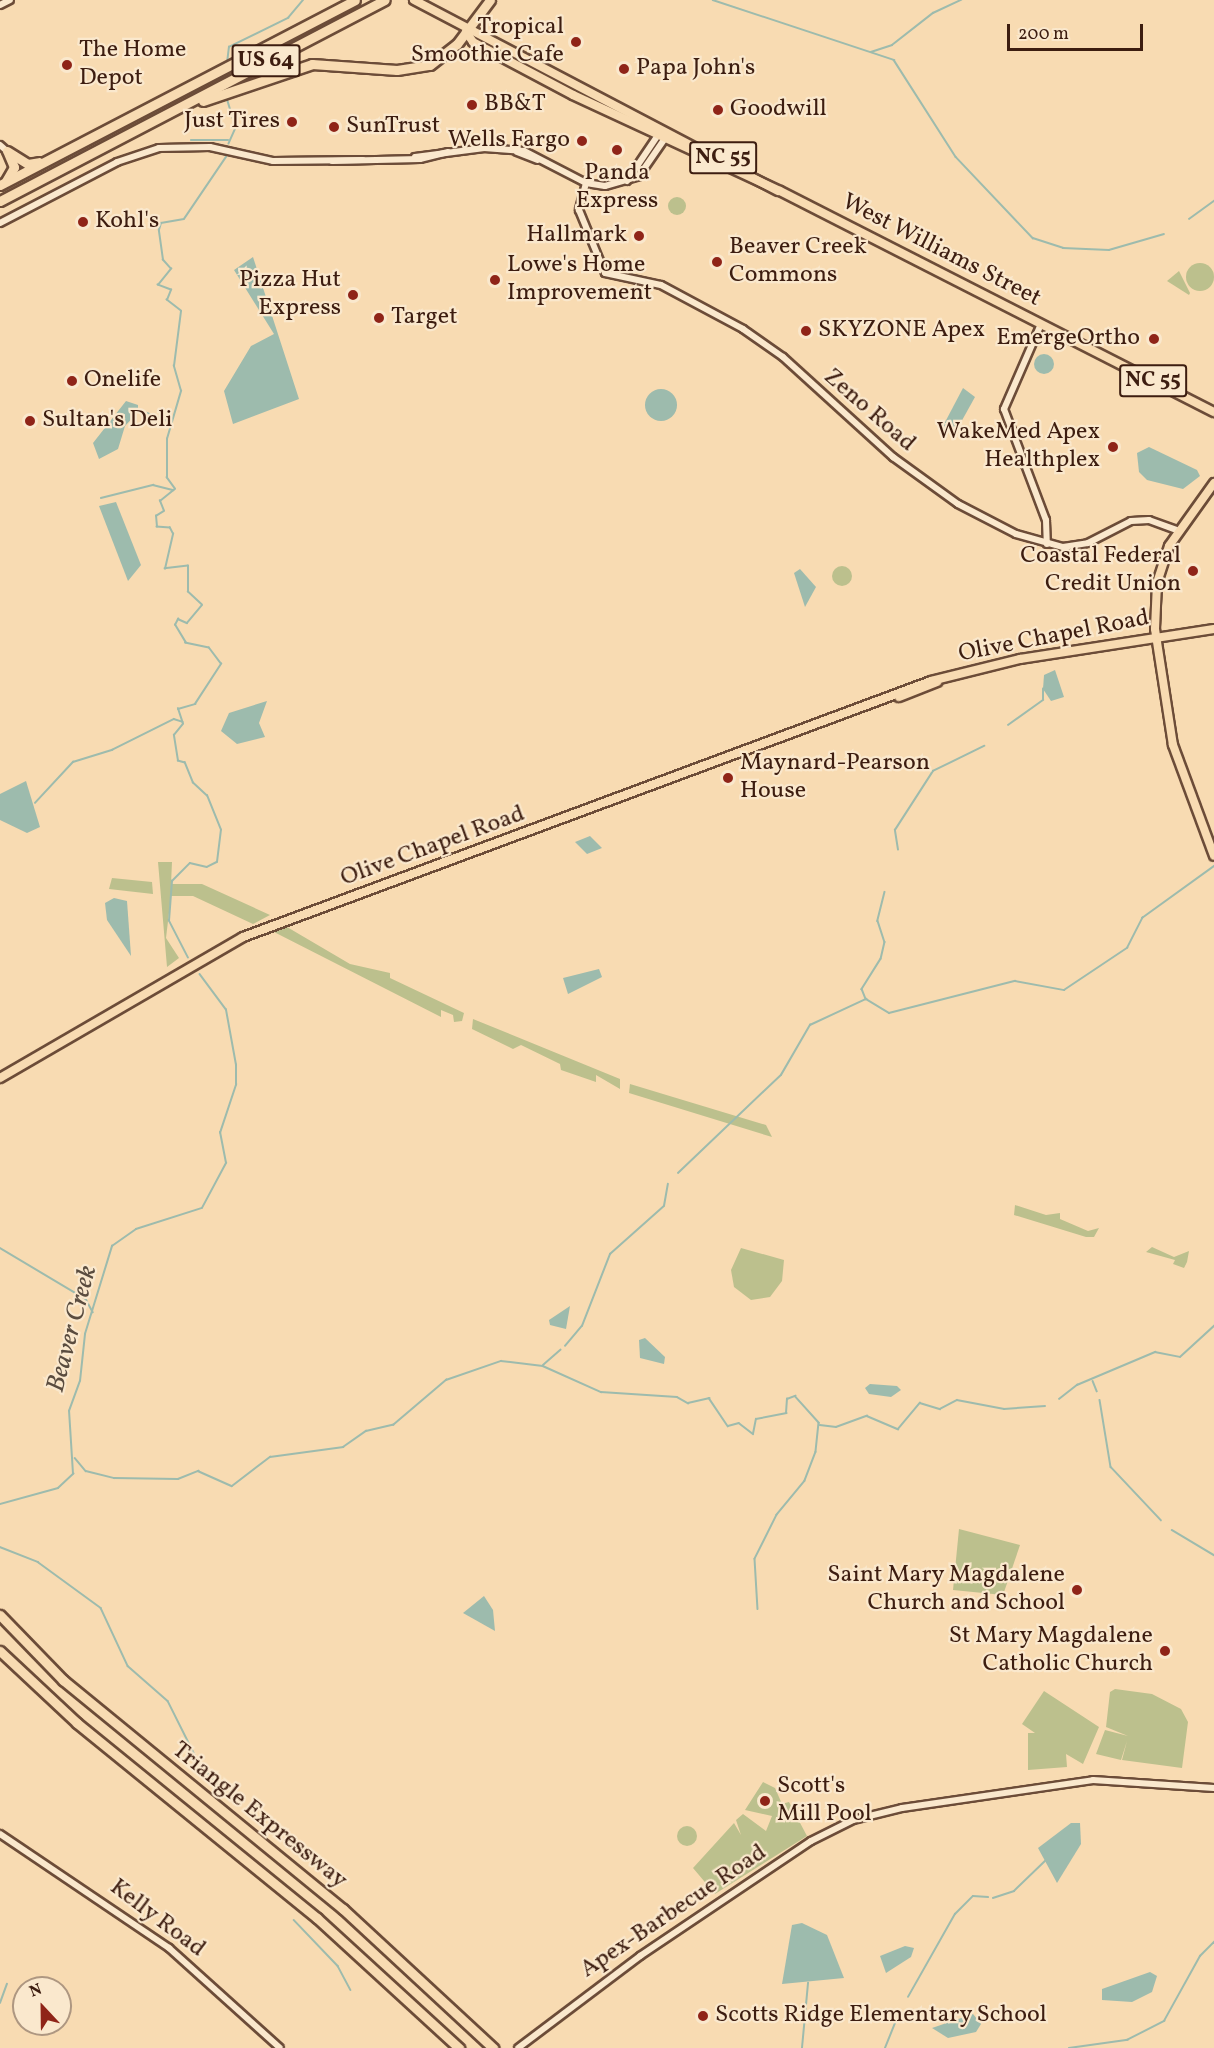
<!DOCTYPE html>
<html>
<head>
<meta charset="utf-8">
<style>
  body { margin:0 }
  #map { position:relative; width:1214px; height:2048px; overflow:hidden; background:#f8dbb2; font-family:Vollkorn,serif }
  div>[style] { position:absolute }
  [style*='--x'] { left:calc(var(--x)*1px); top:calc(var(--y)*1px); width:calc(var(--w)*1px); rotate:calc(var(--a)*1deg) }
  .green>* { inset:0; background:#bcc08d }
  .round { border-radius:50% }
  .water>* { inset:0; background:#9dbbad }
  .stream>* { height:1.5px; margin:-0.75px; padding:0 0.75px; transform-origin:0.75px; border-radius:0.75px; background:#9dbbad }
  .roads { filter:drop-shadow(2px 0 #6c4c38) drop-shadow(-2px 0 #6c4c38) drop-shadow(0 2px #6c4c38) drop-shadow(0 -2px #6c4c38) }
  .minor>* { height:6px; margin:-3px; padding:0 3px; transform-origin:3px; border-radius:3px; background:#fae8cd }
  .major>* { height:8px; margin:-4px; padding:0 4px; transform-origin:4px; border-radius:4px; background:#f8dbb2 }
  .highway>* { height:9px; margin:-4.5px; padding:0 4.5px; transform-origin:4.5px; border-radius:4.5px; background:#f8dbb2 }
  .dots>* { width:16px; height:16px; translate:-50% -50%; box-sizing:border-box; border:3px solid #fae8cd; border-radius:50% }
  span { translate:-50% -50%; white-space:nowrap; text-align:center; line-height:1.15; -webkit-text-stroke:4.5px #fae8cd; paint-order:stroke }
  .shield-label span { padding:2px 4px; background:#fae8cd; border:2px solid; border-radius:4px; -webkit-text-stroke-width:0 }
  .shield-label { font-size:22px; color:#3d1d10; font-weight:700 }
  .poi-label { font-size:24px; color:#3d1d10 }
  .right { translate:-100% -50%; text-align:right }
  .left { translate:0 -50%; text-align:left }
  .street-label { font-size:24px; color:#3d1d10 }
  .water-label { font-size:26px; color:#5a4c3f; font-style:italic }
  .north { position:absolute; left:12px; top:1976px; width:60px; height:60px; box-sizing:border-box; background:#fae8cd; border:2px solid #ae9781; border-radius:50%; rotate:338deg; font-size:16px; font-weight:700; line-height:24px; text-align:center; color:#3d1d10 }
  .north::after { content:''; display:block; margin:auto; width:21px; height:27px; background:#8f2418; clip-path:polygon(50% 0,100% 100%,50% 72%,0 100%) }
  .scale { position:absolute; left:1007px; top:24px; width:136px; height:27px; box-sizing:border-box; border:3px solid #3d1d10; border-top:0; padding-left:8px; font-size:18px; line-height:21px; white-space:nowrap; color:#3d1d10; -webkit-text-stroke:4px #fae8cd; paint-order:stroke }
</style>
</head>
<body>
<div id="map">
  <div class="green">
    <div class="round" style="left:668px;top:197px;width:18px;height:18px"></div>
    <div class="round" style="left:1186px;top:263px;width:28px;height:28px"></div>
    <div style="clip-path:polygon(1179px 271px,1190px 293px,1189px 295px,1167px 281px)"></div>
    <div class="round" style="left:832px;top:566px;width:20px;height:20px"></div>
    <div style="clip-path:polygon(158px 862px,172px 862px,171px 884px,202px 884px,270px 915px,253px 924px,193px 896px,171px 896px,166px 938px,179px 958px,167px 967px)"></div>
    <div style="clip-path:polygon(112px 878px,152px 882px,153px 894px,109px 889px)"></div>
    <div style="clip-path:polygon(287px 927px,350px 964px,390px 973px,390px 978px,464px 1013px,462px 1021px,454px 1022px,453px 1015px,441px 1010px,441px 1017px,274px 932px)"></div>
    <div style="clip-path:polygon(473px 1019px,620px 1079px,620px 1089px,596px 1075px,596px 1082px,561px 1070px,560px 1064px,521px 1045px,513px 1049px,472px 1029px)"></div>
    <div style="clip-path:polygon(630px 1084px,766px 1125px,772px 1137px,629px 1093px)"></div>
    <div style="clip-path:polygon(1015px 1205px,1046px 1215px,1060px 1213px,1060px 1219px,1088px 1231px,1099px 1228px,1094px 1237px,1086px 1237px,1014px 1215px)"></div>
    <div style="clip-path:polygon(1152px 1247px,1174px 1257px,1189px 1251px,1187px 1262px,1184px 1268px,1173px 1264px,1175px 1260px,1146px 1252px)"></div>
    <div style="clip-path:polygon(741px 1248px,784px 1260px,782px 1281px,770px 1297px,751px 1300px,734px 1287px,731px 1270px)"></div>
    <div style="clip-path:polygon(959px 1529px,1020px 1545px,1003px 1595px,953px 1590px)"></div>
    <div style="clip-path:polygon(1115px 1689px,1152px 1694px,1181px 1709px,1188px 1722px,1182px 1768px,1122px 1760px,1127px 1741px,1121px 1760px,1096px 1754px,1105px 1730px,1128px 1736px,1106px 1727px,1110px 1692px)"></div>
    <div style="clip-path:polygon(1044px 1691px,1099px 1727px,1083px 1764px,1066px 1754px,1067px 1767px,1028px 1770px,1028px 1733px,1035px 1733px,1022px 1724px)"></div>
    <div style="clip-path:polygon(763px 1782px,775px 1788px,782px 1804px,789px 1802px,807px 1836px,715px 1894px,693px 1868px,734px 1823px,741px 1835px,736px 1820px,743px 1814px,766px 1831px,772px 1816px,745px 1810px)"></div>
    <div class="round" style="left:677px;top:1826px;width:20px;height:20px"></div>
  </div>
  <div class="water">
    <div style="clip-path:polygon(253px 257px,299px 399px,233px 424px,224px 391px,251px 346px,274px 334px,234px 270px)"></div>
    <div class="round" style="left:1034px;top:354px;width:20px;height:20px"></div>
    <div style="clip-path:polygon(963px 388px,975px 397px,955px 433px,943px 426px)"></div>
    <div class="round" style="left:645px;top:389px;width:32px;height:32px"></div>
    <div style="clip-path:polygon(126px 401px,138px 405px,138px 412px,125px 426px,118px 449px,99px 459px,93px 443px)"></div>
    <div style="clip-path:polygon(1149px 447px,1197px 470px,1200px 476px,1183px 489px,1147px 480px,1139px 472px,1137px 453px)"></div>
    <div style="clip-path:polygon(116px 502px,141px 565px,128px 581px,99px 506px)"></div>
    <div style="clip-path:polygon(800px 569px,816px 587px,805px 607px,794px 573px)"></div>
    <div style="clip-path:polygon(1055px 670px,1064px 697px,1051px 701px,1043px 689px,1044px 675px)"></div>
    <div style="clip-path:polygon(267px 701px,259px 723px,265px 737px,237px 744px,221px 731px,229px 713px)"></div>
    <div style="clip-path:polygon(26px 781px,40px 827px,27px 833px,0 820px,0 794px)"></div>
    <div style="clip-path:polygon(590px 836px,602px 848px,587px 854px,575px 842px)"></div>
    <div style="clip-path:polygon(114px 898px,127px 901px,131px 956px,107px 920px,105px 903px)"></div>
    <div style="clip-path:polygon(599px 969px,602px 977px,568px 994px,563px 978px)"></div>
    <div style="clip-path:polygon(570px 1306px,566px 1329px,550px 1325px,549px 1320px)"></div>
    <div style="clip-path:polygon(645px 1338px,665px 1357px,664px 1364px,640px 1358px,639px 1340px)"></div>
    <div style="clip-path:polygon(870px 1384px,897px 1386px,901px 1390px,891px 1397px,869px 1394px,865px 1388px)"></div>
    <div style="clip-path:polygon(484px 1596px,493px 1610px,495px 1631px,463px 1613px)"></div>
    <div style="clip-path:polygon(1071px 1823px,1080px 1823px,1081px 1844px,1057px 1883px,1038px 1848px)"></div>
    <div style="clip-path:polygon(802px 1923px,827px 1935px,844px 1978px,782px 1984px,792px 1925px)"></div>
    <div style="clip-path:polygon(905px 1946px,914px 1948px,911px 1957px,886px 1973px,880px 1956px)"></div>
    <div style="clip-path:polygon(1150px 1972px,1157px 1976px,1152px 1992px,1132px 2002px,1102px 2000px,1102px 1989px)"></div>
    <div style="clip-path:polygon(973px 2014px,981px 2024px,976px 2032px,948px 2038px,932px 2028px)"></div>
  </div>
  <div class="stream">
    <div style="--x:713;--y:0;--w:191;--a:18.3"></div>
    <div style="--x:894;--y:60;--w:115;--a:57.4"></div>
    <div style="--x:956;--y:157;--w:112;--a:46.5"></div>
    <div style="--x:1033;--y:238;--w:32;--a:18"></div>
    <div style="--x:1063;--y:248;--w:46;--a:2.5"></div>
    <div style="--x:1109;--y:250;--w:57;--a:-16.2"></div>
    <div style="--x:871;--y:52;--w:22;--a:-18"></div>
    <div style="--x:892;--y:45;--w:52;--a:-38"></div>
    <div style="--x:933;--y:13;--w:31;--a:-25"></div>
    <div style="--x:227;--y:63;--w:16;--a:-83"></div>
    <div style="--x:229;--y:47;--w:66;--a:-26.2"></div>
    <div style="--x:288;--y:18;--w:23;--a:-50"></div>
    <div style="--x:227;--y:98;--w:31;--a:73"></div>
    <div style="--x:236;--y:128;--w:17;--a:114"></div>
    <div style="--x:191;--y:140;--w:37;--a:0"></div>
    <div style="--x:1189;--y:219;--w:31;--a:-36"></div>
    <div style="--x:142;--y:411;--w:28;--a:21"></div>
    <div style="--x:101;--y:498;--w:54;--a:-14"></div>
    <div style="--x:153;--y:485;--w:21;--a:14"></div>
    <div style="--x:1008;--y:725;--w:43;--a:-35.5"></div>
    <div style="--x:1043;--y:700;--w:11;--a:-90"></div>
    <div style="--x:35;--y:803;--w:56;--a:-47.2"></div>
    <div style="--x:73;--y:762;--w:41;--a:-17.1"></div>
    <div style="--x:112;--y:750;--w:69;--a:-26.6"></div>
    <div style="--x:174;--y:719;--w:9;--a:18"></div>
    <div style="--x:898;--y:850;--w:20;--a:-99"></div>
    <div style="--x:895;--y:830;--w:70;--a:-57.2"></div>
    <div style="--x:933;--y:771;--w:57;--a:-26.1"></div>
    <div style="--x:885;--y:892;--w:30;--a:104"></div>
    <div style="--x:878;--y:921;--w:22;--a:72"></div>
    <div style="--x:885;--y:942;--w:17;--a:103"></div>
    <div style="--x:881;--y:959;--w:36;--a:122"></div>
    <div style="--x:862;--y:989;--w:11;--a:68"></div>
    <div style="--x:866;--y:999;--w:27;--a:31"></div>
    <div style="--x:889;--y:1013;--w:130;--a:-14.3"></div>
    <div style="--x:1015;--y:981;--w:50;--a:10.4"></div>
    <div style="--x:1064;--y:990;--w:76;--a:-33.7"></div>
    <div style="--x:1127;--y:948;--w:34;--a:-63"></div>
    <div style="--x:1142;--y:918;--w:89;--a:-35.8"></div>
    <div style="--x:188;--y:958;--w:42;--a:-117.2"></div>
    <div style="--x:169;--y:921;--w:40;--a:-85.7"></div>
    <div style="--x:172;--y:881;--w:25;--a:-45"></div>
    <div style="--x:190;--y:863;--w:17;--a:13"></div>
    <div style="--x:207;--y:867;--w:11;--a:-27"></div>
    <div style="--x:217;--y:862;--w:32;--a:-83"></div>
    <div style="--x:221;--y:830;--w:37;--a:-112"></div>
    <div style="--x:207;--y:796;--w:19;--a:-137"></div>
    <div style="--x:193;--y:783;--w:22;--a:-112"></div>
    <div style="--x:185;--y:763;--w:7;--a:-164"></div>
    <div style="--x:178;--y:761;--w:26;--a:-99"></div>
    <div style="--x:174;--y:735;--w:14;--a:-51"></div>
    <div style="--x:183;--y:724;--w:16;--a:-108"></div>
    <div style="--x:178;--y:709;--w:18;--a:-16"></div>
    <div style="--x:195;--y:704;--w:48;--a:-57"></div>
    <div style="--x:221;--y:664;--w:20;--a:-127"></div>
    <div style="--x:209;--y:648;--w:24;--a:-168"></div>
    <div style="--x:186;--y:643;--w:21;--a:-121"></div>
    <div style="--x:175;--y:625;--w:7;--a:-63"></div>
    <div style="--x:178;--y:619;--w:10;--a:24"></div>
    <div style="--x:187;--y:623;--w:23;--a:-50"></div>
    <div style="--x:202;--y:605;--w:19;--a:-137"></div>
    <div style="--x:188;--y:592;--w:26;--a:-90"></div>
    <div style="--x:188;--y:566;--w:23;--a:173"></div>
    <div style="--x:165;--y:569;--w:36;--a:-77"></div>
    <div style="--x:173;--y:534;--w:7;--a:-117"></div>
    <div style="--x:170;--y:528;--w:13;--a:-176"></div>
    <div style="--x:157;--y:527;--w:11;--a:-95"></div>
    <div style="--x:156;--y:516;--w:9;--a:-32"></div>
    <div style="--x:164;--y:511;--w:11;--a:-112"></div>
    <div style="--x:160;--y:501;--w:19;--a:-39"></div>
    <div style="--x:175;--y:489;--w:14;--a:-126"></div>
    <div style="--x:167;--y:478;--w:39;--a:-90"></div>
    <div style="--x:167;--y:439;--w:50;--a:-73.7"></div>
    <div style="--x:181;--y:391;--w:26;--a:-106"></div>
    <div style="--x:174;--y:366;--w:55;--a:-82.7"></div>
    <div style="--x:181;--y:311;--w:18;--a:-142"></div>
    <div style="--x:167;--y:300;--w:11;--a:-68"></div>
    <div style="--x:171;--y:290;--w:14;--a:-159"></div>
    <div style="--x:158;--y:285;--w:21;--a:-51"></div>
    <div style="--x:171;--y:269;--w:12;--a:-132"></div>
    <div style="--x:163;--y:260;--w:30;--a:-98"></div>
    <div style="--x:159;--y:230;--w:7;--a:-74"></div>
    <div style="--x:161;--y:223;--w:23;--a:-10"></div>
    <div style="--x:184;--y:219;--w:75;--a:-55.9"></div>
    <div style="--x:678;--y:1173;--w:142;--a:-43.6"></div>
    <div style="--x:781;--y:1075;--w:58;--a:-59.9"></div>
    <div style="--x:810;--y:1025;--w:62;--a:-24.9"></div>
    <div style="--x:0;--y:1248;--w:100;--a:30.7"></div>
    <div style="--x:86;--y:1299;--w:15;--a:62"></div>
    <div style="--x:565;--y:1346;--w:26;--a:-50"></div>
    <div style="--x:582;--y:1326;--w:77;--a:-68.7"></div>
    <div style="--x:610;--y:1254;--w:72;--a:-41.6"></div>
    <div style="--x:664;--y:1206;--w:22;--a:-80"></div>
    <div style="--x:543;--y:1365;--w:23;--a:-41"></div>
    <div style="--x:1093;--y:1381;--w:11;--a:68"></div>
    <div style="--x:1059;--y:1399;--w:23;--a:-38"></div>
    <div style="--x:1077;--y:1385;--w:85;--a:-22.9"></div>
    <div style="--x:1155;--y:1352;--w:25;--a:11"></div>
    <div style="--x:1180;--y:1357;--w:46;--a:-42.4"></div>
    <div style="--x:1100;--y:1400;--w:68;--a:80.7"></div>
    <div style="--x:1111;--y:1467;--w:73;--a:46.7"></div>
    <div style="--x:820;--y:1425;--w:16;--a:7"></div>
    <div style="--x:836;--y:1427;--w:33;--a:-20"></div>
    <div style="--x:867;--y:1416;--w:34;--a:23"></div>
    <div style="--x:898;--y:1429;--w:34;--a:-50"></div>
    <div style="--x:920;--y:1403;--w:21;--a:17"></div>
    <div style="--x:940;--y:1409;--w:19;--a:-28"></div>
    <div style="--x:957;--y:1400;--w:48;--a:10.8"></div>
    <div style="--x:1004;--y:1409;--w:41;--a:-4.2"></div>
    <div style="--x:75;--y:1458;--w:17;--a:50"></div>
    <div style="--x:86;--y:1471;--w:29;--a:14"></div>
    <div style="--x:114;--y:1478;--w:64;--a:0.9"></div>
    <div style="--x:178;--y:1479;--w:22;--a:-22"></div>
    <div style="--x:198;--y:1471;--w:37;--a:24"></div>
    <div style="--x:232;--y:1486;--w:48;--a:-37.3"></div>
    <div style="--x:270;--y:1457;--w:74;--a:-7.8"></div>
    <div style="--x:343;--y:1447;--w:28;--a:-35"></div>
    <div style="--x:366;--y:1431;--w:28;--a:-13"></div>
    <div style="--x:393;--y:1425;--w:70;--a:-40.3"></div>
    <div style="--x:446;--y:1380;--w:58;--a:-19.1"></div>
    <div style="--x:501;--y:1361;--w:42;--a:6.8"></div>
    <div style="--x:543;--y:1366;--w:64;--a:24.1"></div>
    <div style="--x:601;--y:1392;--w:76;--a:3.8"></div>
    <div style="--x:677;--y:1397;--w:13;--a:29"></div>
    <div style="--x:688;--y:1403;--w:22;--a:-13"></div>
    <div style="--x:709;--y:1398;--w:34;--a:56"></div>
    <div style="--x:728;--y:1426;--w:11;--a:-15"></div>
    <div style="--x:739;--y:1423;--w:18;--a:38"></div>
    <div style="--x:753;--y:1434;--w:15;--a:-79"></div>
    <div style="--x:756;--y:1419;--w:31;--a:-11"></div>
    <div style="--x:786;--y:1413;--w:14;--a:-86"></div>
    <div style="--x:787;--y:1399;--w:9;--a:-21"></div>
    <div style="--x:795;--y:1396;--w:36;--a:48"></div>
    <div style="--x:819;--y:1423;--w:29;--a:96"></div>
    <div style="--x:816;--y:1452;--w:31;--a:111"></div>
    <div style="--x:805;--y:1481;--w:44;--a:129.5"></div>
    <div style="--x:777;--y:1515;--w:49;--a:116.6"></div>
    <div style="--x:755;--y:1559;--w:50;--a:86.6"></div>
    <div style="--x:0;--y:1504;--w:60;--a:-15.4"></div>
    <div style="--x:58;--y:1488;--w:21;--a:-43"></div>
    <div style="--x:73;--y:1474;--w:63;--a:-93.6"></div>
    <div style="--x:69;--y:1411;--w:32;--a:-70"></div>
    <div style="--x:80;--y:1381;--w:47;--a:-83.9"></div>
    <div style="--x:85;--y:1334;--w:92;--a:-72.9"></div>
    <div style="--x:112;--y:1246;--w:29;--a:-35"></div>
    <div style="--x:136;--y:1229;--w:69;--a:-17.7"></div>
    <div style="--x:202;--y:1208;--w:51;--a:-61.9"></div>
    <div style="--x:226;--y:1163;--w:31;--a:-101"></div>
    <div style="--x:220;--y:1133;--w:51;--a:-71.6"></div>
    <div style="--x:236;--y:1085;--w:20;--a:-90"></div>
    <div style="--x:236;--y:1065;--w:56;--a:-100.3"></div>
    <div style="--x:226;--y:1010;--w:44;--a:-126.6"></div>
    <div style="--x:1172;--y:1530;--w:49;--a:30.8"></div>
    <div style="--x:0;--y:1547;--w:41;--a:21.5"></div>
    <div style="--x:38;--y:1562;--w:78;--a:36.1"></div>
    <div style="--x:101;--y:1608;--w:64;--a:65"></div>
    <div style="--x:128;--y:1666;--w:53;--a:41.2"></div>
    <div style="--x:168;--y:1701;--w:69;--a:63.4"></div>
    <div style="--x:199;--y:1763;--w:44;--a:48.7"></div>
    <div style="--x:993;--y:1898;--w:22;--a:-18"></div>
    <div style="--x:1014;--y:1891;--w:43;--a:-44.1"></div>
    <div style="--x:294;--y:1920;--w:64;--a:46.3"></div>
    <div style="--x:338;--y:1966;--w:27;--a:62"></div>
    <div style="--x:908;--y:1997;--w:95;--a:-60.5"></div>
    <div style="--x:955;--y:1914;--w:25;--a:-45"></div>
    <div style="--x:973;--y:1896;--w:15;--a:4"></div>
    <div style="--x:0;--y:2003;--w:20;--a:-70"></div>
    <div style="--x:802;--y:2048;--w:65;--a:-84.7"></div>
    <div style="--x:885;--y:2048;--w:29;--a:-68"></div>
    <div style="--x:1069;--y:2048;--w:59;--a:-7.9"></div>
    <div style="--x:1127;--y:2040;--w:42;--a:-27.2"></div>
    <div style="--x:1164;--y:2021;--w:74;--a:-61"></div>
    <div style="--x:1200;--y:1956;--w:20;--a:-45"></div>
  </div>
  <div class="roads">
    <div class="minor">
      <div style="--x:0;--y:5;--w:11;--a:-27"></div>
      <div style="--x:0;--y:145;--w:9;--a:41"></div>
      <div style="--x:517;--y:152;--w:22;--a:21"></div>
      <div style="--x:415;--y:157;--w:70;--a:-7.4"></div>
      <div style="--x:484;--y:148;--w:40;--a:4.3"></div>
      <div style="--x:524;--y:151;--w:70;--a:27.3"></div>
      <div style="--x:586;--y:183;--w:19;--a:9"></div>
      <div style="--x:605;--y:186;--w:35;--a:-16"></div>
      <div style="--x:639;--y:176;--w:51;--a:-55.4"></div>
      <div style="--x:332;--y:161;--w:88;--a:-1.3"></div>
      <div style="--x:420;--y:159;--w:29;--a:-14"></div>
      <div style="--x:627;--y:181;--w:59;--a:-56"></div>
      <div style="--x:586;--y:183;--w:28;--a:105"></div>
      <div style="--x:579;--y:210;--w:68;--a:67.6"></div>
      <div style="--x:605;--y:273;--w:57;--a:12.1"></div>
      <div style="--x:661;--y:285;--w:93;--a:28.2"></div>
      <div style="--x:743;--y:329;--w:49;--a:35"></div>
      <div style="--x:783;--y:357;--w:149;--a:42.3"></div>
      <div style="--x:893;--y:457;--w:80;--a:35.9"></div>
      <div style="--x:958;--y:504;--w:65;--a:27.3"></div>
      <div style="--x:1016;--y:534;--w:49;--a:15.5"></div>
      <div style="--x:1063;--y:547;--w:25;--a:-9"></div>
      <div style="--x:1088;--y:543;--w:48;--a:-27.1"></div>
      <div style="--x:1131;--y:521;--w:18;--a:-3"></div>
      <div style="--x:1149;--y:520;--w:29;--a:20"></div>
      <div style="--x:0;--y:223;--w:132;--a:-27.5"></div>
      <div style="--x:117;--y:162;--w:44;--a:-18.4"></div>
      <div style="--x:159;--y:148;--w:51;--a:-1.1"></div>
      <div style="--x:210;--y:147;--w:65;--a:12.5"></div>
      <div style="--x:273;--y:161;--w:90;--a:-0.6"></div>
      <div style="--x:1041;--y:324;--w:93;--a:113.5"></div>
      <div style="--x:1004;--y:409;--w:119;--a:69.3"></div>
      <div style="--x:1046;--y:520;--w:24;--a:88"></div>
      <div style="--x:0;--y:1834;--w:204;--a:34"></div>
      <div style="--x:169;--y:1948;--w:149;--a:42"></div>
      <div style="--x:518;--y:2048;--w:153;--a:-37"></div>
      <div style="--x:640;--y:1956;--w:206;--a:-33.9"></div>
      <div style="--x:811;--y:1841;--w:47;--a:-26.6"></div>
      <div style="--x:853;--y:1820;--w:50;--a:-13.8"></div>
      <div style="--x:902;--y:1808;--w:193;--a:-8.3"></div>
      <div style="--x:1093;--y:1780;--w:121;--a:3.8"></div>
    </div>
    <div class="major">
      <div style="--x:414;--y:0;--w:411;--a:27.7"></div>
      <div style="--x:466;--y:32;--w:12;--a:55"></div>
      <div style="--x:473;--y:42;--w:113;--a:27.9"></div>
      <div style="--x:573;--y:95;--w:228;--a:24.9"></div>
      <div style="--x:780;--y:191;--w:487;--a:27"></div>
      <div style="--x:1214;--y:483;--w:77;--a:125.5"></div>
      <div style="--x:1169;--y:546;--w:39;--a:108"></div>
      <div style="--x:1157;--y:583;--w:46;--a:92.5"></div>
      <div style="--x:1155;--y:629;--w:117;--a:81.2"></div>
      <div style="--x:1173;--y:745;--w:118;--a:69.7"></div>
      <div style="--x:899;--y:697;--w:41;--a:-21.5"></div>
      <div style="--x:0;--y:1078;--w:281;--a:-30.1"></div>
      <div style="--x:243;--y:937;--w:734;--a:-20.41"></div>
      <div style="--x:931;--y:681;--w:92;--a:-13.9"></div>
      <div style="--x:1020;--y:659;--w:196;--a:-8.8"></div>
    </div>
    <div class="highway">
      <div style="--x:203;--y:101;--w:115;--a:-18.7"></div>
      <div style="--x:312;--y:64;--w:85;--a:4"></div>
      <div style="--x:397;--y:70;--w:33;--a:-9"></div>
      <div style="--x:430;--y:65;--w:34;--a:-38"></div>
      <div style="--x:457;--y:44;--w:55;--a:-53.1"></div>
      <div style="--x:7;--y:151;--w:25;--a:32"></div>
      <div style="--x:28;--y:164;--w:11;--a:-10"></div>
      <div style="--x:6;--y:181;--w:16;--a:-60"></div>
      <div style="--x:14;--y:167;--w:15;--a:-113"></div>
      <div style="--x:0;--y:185;--w:400;--a:-27.5"></div>
      <div style="--x:0;--y:201;--w:434;--a:-27.6"></div>
      <div style="--x:0;--y:1615;--w:91;--a:45.9"></div>
      <div style="--x:63;--y:1680;--w:362;--a:39.3"></div>
      <div style="--x:343;--y:1909;--w:205;--a:42.8"></div>
      <div style="--x:0;--y:1651;--w:105;--a:43.1"></div>
      <div style="--x:77;--y:1723;--w:309;--a:39.1"></div>
      <div style="--x:317;--y:1918;--w:193;--a:42.5"></div>
    </div>
  </div>
  <div class="dots">
    <div style="left:576px;top:42px;background:#8f2418"></div>
    <div style="left:67px;top:65px;background:#8f2418"></div>
    <div style="left:624px;top:69px;background:#8f2418"></div>
    <div style="left:472px;top:105px;background:#8f2418"></div>
    <div style="left:718px;top:110px;background:#8f2418"></div>
    <div style="left:292px;top:122px;background:#8f2418"></div>
    <div style="left:334px;top:127px;background:#8f2418"></div>
    <div style="left:582px;top:141px;background:#8f2418"></div>
    <div style="left:617px;top:150px;background:#8f2418"></div>
    <div style="left:83px;top:222px;background:#8f2418"></div>
    <div style="left:639px;top:236px;background:#8f2418"></div>
    <div style="left:717px;top:262px;background:#8f2418"></div>
    <div style="left:495px;top:280px;background:#8f2418"></div>
    <div style="left:353px;top:295px;background:#8f2418"></div>
    <div style="left:379px;top:318px;background:#8f2418"></div>
    <div style="left:806px;top:331px;background:#8f2418"></div>
    <div style="left:1154px;top:339px;background:#8f2418"></div>
    <div style="left:72px;top:381px;background:#8f2418"></div>
    <div style="left:30px;top:421px;background:#8f2418"></div>
    <div style="left:1113px;top:447px;background:#8f2418"></div>
    <div style="left:1193px;top:571px;background:#8f2418"></div>
    <div style="left:728px;top:778px;background:#8f2418"></div>
    <div style="left:1077px;top:1590px;background:#8f2418"></div>
    <div style="left:1165px;top:1651px;background:#8f2418"></div>
    <div style="left:765px;top:1801px;background:#8f2418"></div>
    <div style="left:703px;top:2016px;background:#8f2418"></div>
  </div>
  <div class="shield-label">
    <span style="left:266px;top:61px">US 64</span>
    <span style="left:723px;top:158px">NC 55</span>
    <span style="left:1153px;top:381px">NC 55</span>
  </div>
  <div class="poi-label">
    <span class="right" style="left:564px;top:42px">Tropical<br>Smoothie Cafe</span>
    <span class="left" style="left:79px;top:65px">The Home<br>Depot</span>
    <span class="left" style="left:636px;top:69px">Papa John's</span>
    <span class="left" style="left:484px;top:105px">BB&amp;T</span>
    <span class="left" style="left:730px;top:110px">Goodwill</span>
    <span class="right" style="left:280px;top:122px">Just Tires</span>
    <span class="left" style="left:346px;top:127px">SunTrust</span>
    <span class="right" style="left:570px;top:141px">Wells Fargo</span>
    <span style="left:617px;top:188px">Panda<br>Express</span>
    <span class="left" style="left:95px;top:222px">Kohl's</span>
    <span class="right" style="left:627px;top:236px">Hallmark</span>
    <span class="left" style="left:729px;top:262px">Beaver Creek<br>Commons</span>
    <span class="left" style="left:507px;top:280px">Lowe's Home<br>Improvement</span>
    <span class="right" style="left:341px;top:295px">Pizza Hut<br>Express</span>
    <span class="left" style="left:391px;top:318px">Target</span>
    <span class="left" style="left:818px;top:331px">SKYZONE Apex</span>
    <span class="right" style="left:1140px;top:339px">EmergeOrtho</span>
    <span class="left" style="left:84px;top:381px">Onelife</span>
    <span class="left" style="left:42px;top:421px">Sultan's Deli</span>
    <span class="right" style="left:1100px;top:447px">WakeMed Apex<br>Healthplex</span>
    <span class="right" style="left:1181px;top:571px">Coastal Federal<br>Credit Union</span>
    <span class="left" style="left:740px;top:778px">Maynard-Pearson<br>House</span>
    <span class="right" style="left:1065px;top:1590px">Saint Mary Magdalene<br>Church and School</span>
    <span class="right" style="left:1153px;top:1651px">St Mary Magdalene<br>Catholic Church</span>
    <span class="left" style="left:777px;top:1801px">Scott's<br>Mill Pool</span>
    <span class="left" style="left:715px;top:2016px">Scotts Ridge Elementary School</span>
  </div>
  <div class="street-label">
    <span style="left:941px;top:251px;rotate:27deg">West Williams Street</span>
    <span style="left:869px;top:411px;rotate:41deg">Zeno Road</span>
    <span style="left:1054px;top:637px;rotate:-11deg">Olive Chapel Road</span>
    <span style="left:433px;top:847px;rotate:-20deg">Olive Chapel Road</span>
    <span style="left:259px;top:1816px;rotate:39deg">Triangle Expressway</span>
    <span style="left:674px;top:1912px;rotate:-34deg">Apex-Barbecue Road</span>
    <span style="left:157px;top:1919px;rotate:37deg">Kelly Road</span>
  </div>
  <div class="water-label">
    <span style="left:73px;top:1329px;rotate:-75deg">Beaver Creek</span>
  </div>
  <div class="north">N</div>
  <div class="scale">200 m</div>
</div>
</body>
</html>
